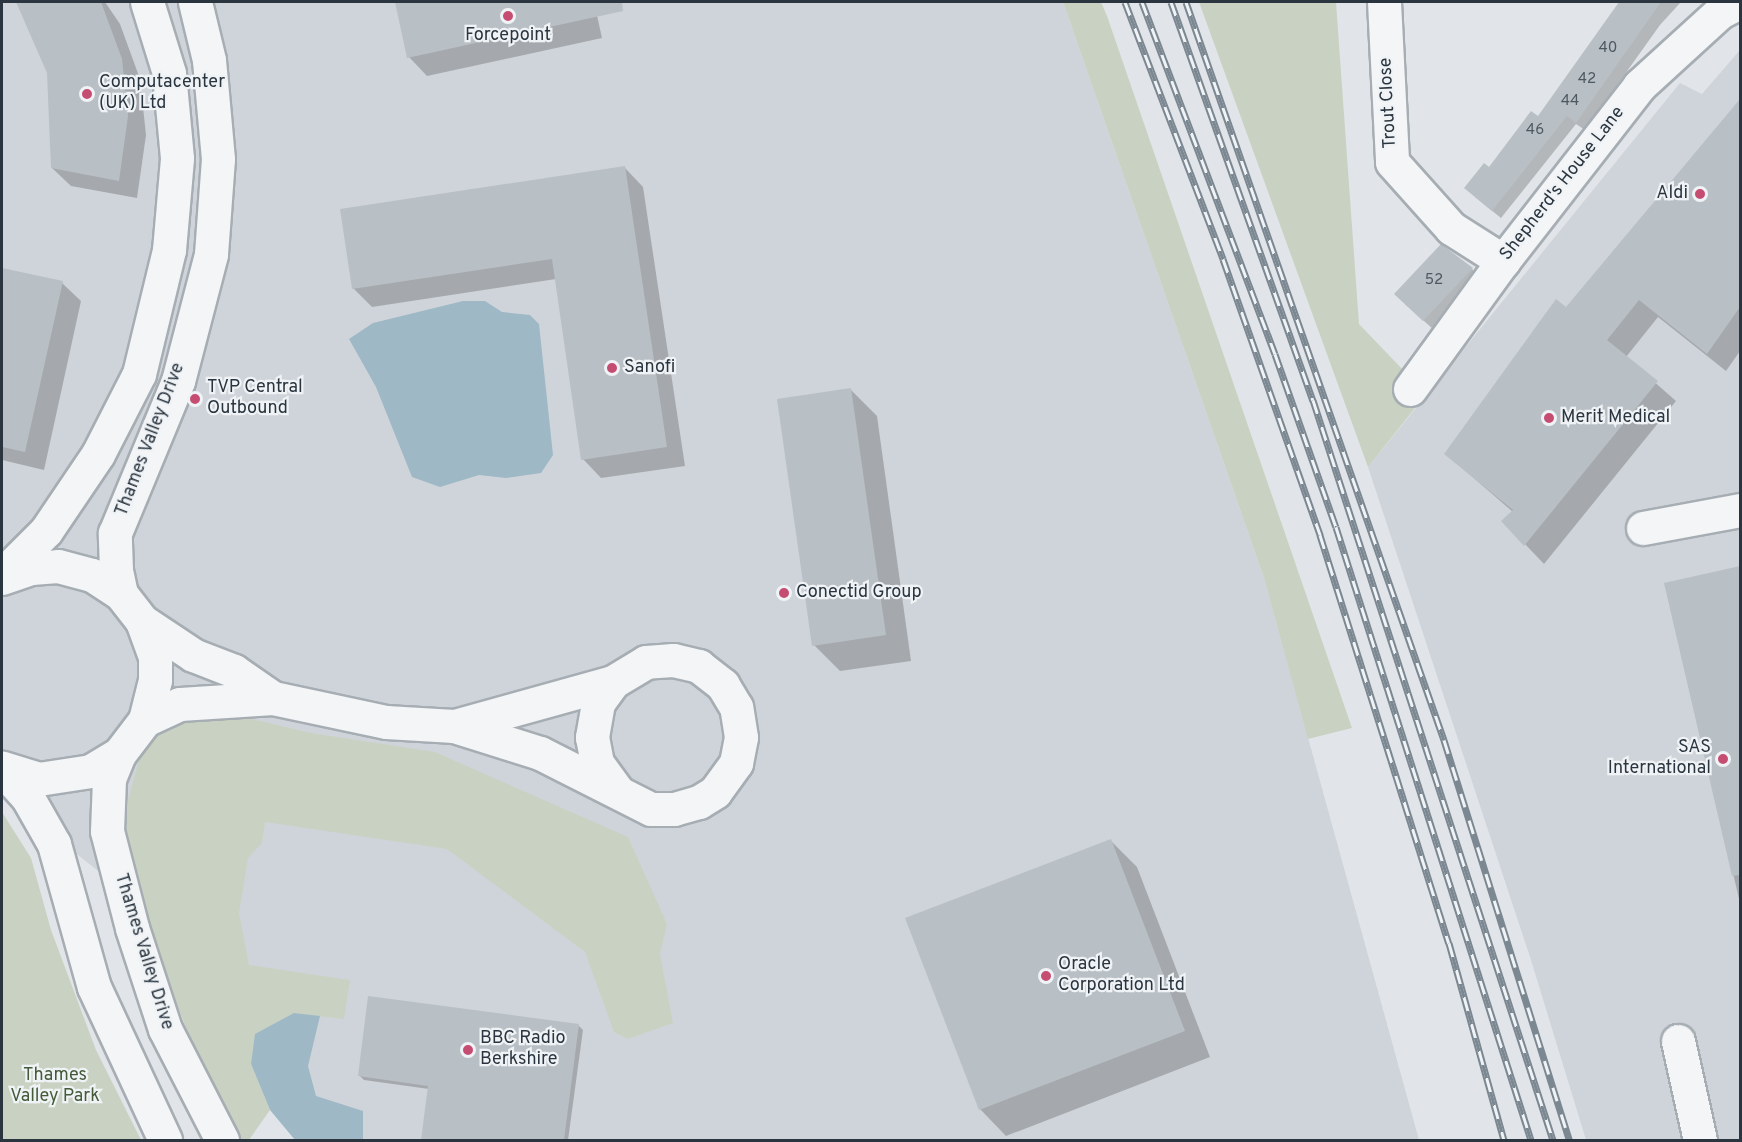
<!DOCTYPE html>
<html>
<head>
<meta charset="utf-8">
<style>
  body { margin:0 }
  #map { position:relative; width:1742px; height:1142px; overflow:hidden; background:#e1e5e9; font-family:Overpass,sans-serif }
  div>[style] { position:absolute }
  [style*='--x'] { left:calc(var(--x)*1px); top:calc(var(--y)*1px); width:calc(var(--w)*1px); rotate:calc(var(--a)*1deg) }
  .built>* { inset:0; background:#cfd4da }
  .green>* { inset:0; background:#c9d2c2 }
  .water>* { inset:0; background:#9eb8c6 }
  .shadow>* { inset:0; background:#0003 }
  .building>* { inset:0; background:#b8bfc5 }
  .roads { filter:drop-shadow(2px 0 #a6adb3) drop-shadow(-2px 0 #a6adb3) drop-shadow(0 2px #a6adb3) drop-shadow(0 -2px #a6adb3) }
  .street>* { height:33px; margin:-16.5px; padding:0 16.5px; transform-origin:16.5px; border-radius:16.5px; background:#f3f5f7 }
  .rail>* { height:7px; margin-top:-3.5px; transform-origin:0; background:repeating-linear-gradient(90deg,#f0f3f6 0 14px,#7b8791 0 28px); box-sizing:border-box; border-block:2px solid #7b8791 }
  .dots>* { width:16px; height:16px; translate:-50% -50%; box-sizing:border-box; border:3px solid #f0f3f6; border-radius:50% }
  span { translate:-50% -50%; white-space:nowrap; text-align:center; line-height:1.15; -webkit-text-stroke:4.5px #f0f3f6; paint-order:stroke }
  .number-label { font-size:15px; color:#4e5860 }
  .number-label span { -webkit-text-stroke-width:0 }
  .poi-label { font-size:18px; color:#2a353f }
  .left { translate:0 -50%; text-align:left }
  .right { translate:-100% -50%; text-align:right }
  .street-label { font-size:18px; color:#2a353f }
  .park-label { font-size:18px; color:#445a38 }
  .frame { position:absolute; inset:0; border:3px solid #2a353f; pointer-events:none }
</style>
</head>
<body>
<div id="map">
  <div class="built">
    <div style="clip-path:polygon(2px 2px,1063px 2px,1264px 578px,1419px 1140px,302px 1140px,178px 934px,2px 795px)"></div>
    <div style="clip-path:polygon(1740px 50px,1740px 1140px,1586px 1140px,1531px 960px,1368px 467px,1680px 83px,1702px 94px)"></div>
  </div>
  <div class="green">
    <div style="clip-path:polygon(1063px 2px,1101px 2px,1107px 16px,1352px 728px,1308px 739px,1264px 578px)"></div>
    <div style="clip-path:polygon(1199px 2px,1336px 2px,1359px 324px,1406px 373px,1415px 408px,1368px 467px)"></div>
    <div style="clip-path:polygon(209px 709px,311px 733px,435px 752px,628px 837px,667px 924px,660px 954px,673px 1023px,628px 1039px,614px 1032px,585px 952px,447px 849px,265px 822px,262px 843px,248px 858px,239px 913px,249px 965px,350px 980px,344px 1019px,294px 1013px,251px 1064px,270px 1110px,249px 1140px,238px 1140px,202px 1070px,163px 968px,134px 879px,124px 816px,142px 749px,178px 713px)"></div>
    <div style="clip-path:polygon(2px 812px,31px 858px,51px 930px,96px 1050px,141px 1140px,2px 1140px)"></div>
  </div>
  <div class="water">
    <div style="clip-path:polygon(463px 301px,485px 301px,502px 312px,530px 315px,539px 324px,553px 455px,541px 473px,506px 478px,479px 475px,440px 487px,412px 477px,376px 387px,349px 339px,373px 323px)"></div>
    <div style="clip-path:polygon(294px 1013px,320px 1016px,308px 1066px,316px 1096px,363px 1111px,363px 1140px,295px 1140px,270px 1110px,251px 1064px,255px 1034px)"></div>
  </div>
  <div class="shadow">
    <div style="clip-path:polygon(17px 2px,105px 2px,120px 24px,140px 79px,146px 135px,137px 198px,71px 186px,52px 168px,48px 72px)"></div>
    <div style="clip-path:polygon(397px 2px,594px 2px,602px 38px,427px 76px,409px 57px)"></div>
    <div style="clip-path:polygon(1621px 2px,1681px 2px,1660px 25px,1585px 130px,1576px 124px,1501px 218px,1475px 197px,1489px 169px,1539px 118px)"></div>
    <div style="clip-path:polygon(1740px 101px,1740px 351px,1726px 371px,1658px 317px,1626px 357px,1676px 401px,1544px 564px,1503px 521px,1513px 512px,1446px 454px)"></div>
    <div style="clip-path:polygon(625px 168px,643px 187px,685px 466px,601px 478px,583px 459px,556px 279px,372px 307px,353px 288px)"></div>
    <div style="clip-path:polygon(2px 269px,62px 283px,81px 301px,44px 470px,2px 460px)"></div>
    <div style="clip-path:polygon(1472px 269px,1481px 278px,1434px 330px,1405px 304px)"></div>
    <div style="clip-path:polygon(851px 390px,877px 416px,911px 661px,840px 671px,814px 645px)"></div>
    <div style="clip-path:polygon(1740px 568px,1740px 903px,1665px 584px)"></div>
    <div style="clip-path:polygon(1111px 841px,1137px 867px,1210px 1057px,1006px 1136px,980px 1109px)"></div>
    <div style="clip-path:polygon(579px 1026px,583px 1030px,568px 1140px,422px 1140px,429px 1089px,364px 1080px,359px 1075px)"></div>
  </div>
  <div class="building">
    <div style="clip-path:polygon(16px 2px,101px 2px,122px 59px,128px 116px,119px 181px,51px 168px,47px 73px)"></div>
    <div style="clip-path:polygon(395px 2px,622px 2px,623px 11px,407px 58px)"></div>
    <div style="clip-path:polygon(1619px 2px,1661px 2px,1576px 123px,1567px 116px,1492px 211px,1464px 188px,1484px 163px,1489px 167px,1531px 111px,1538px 116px)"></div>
    <div style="clip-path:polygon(1740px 99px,1740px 307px,1707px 354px,1639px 300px,1607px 340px,1658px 381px,1524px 546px,1501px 521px,1513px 510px,1444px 454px,1556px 299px,1566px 307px)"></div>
    <div style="clip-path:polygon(625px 166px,667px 447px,581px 460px,552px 259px,352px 289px,340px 209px)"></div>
    <div style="clip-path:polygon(1441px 244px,1473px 268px,1423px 321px,1394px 294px)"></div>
    <div style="clip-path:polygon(2px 268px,63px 281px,25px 452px,2px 447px)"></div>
    <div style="clip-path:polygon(851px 388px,886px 635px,812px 646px,777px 399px)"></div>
    <div style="clip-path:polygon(1740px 566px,1740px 875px,1732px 876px,1664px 583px)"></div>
    <div style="clip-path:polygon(1111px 839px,1185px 1031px,979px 1110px,905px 918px)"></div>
    <div style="clip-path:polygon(368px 996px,579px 1024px,564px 1140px,421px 1140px,428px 1086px,358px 1076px)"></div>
  </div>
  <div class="roads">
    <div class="street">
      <div style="--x:1384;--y:2;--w:160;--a:87.1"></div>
      <div style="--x:1392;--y:162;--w:89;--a:48.2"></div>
      <div style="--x:1451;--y:228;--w:62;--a:32.4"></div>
      <div style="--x:1410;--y:389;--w:158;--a:-54"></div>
      <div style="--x:1503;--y:261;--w:222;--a:-52.1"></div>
      <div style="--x:1639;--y:86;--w:110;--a:-42.4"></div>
      <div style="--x:1720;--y:12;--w:22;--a:-27"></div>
      <div style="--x:1643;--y:528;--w:99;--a:-10.5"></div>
      <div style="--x:2;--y:575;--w:62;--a:-45"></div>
      <div style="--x:46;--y:531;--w:93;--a:-56"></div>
      <div style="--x:98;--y:454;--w:90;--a:-62.9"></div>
      <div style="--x:139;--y:374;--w:128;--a:-76.4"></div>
      <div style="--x:169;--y:250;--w:92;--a:-85"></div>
      <div style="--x:177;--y:158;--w:85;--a:-95.4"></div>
      <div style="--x:169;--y:73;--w:74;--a:-107.2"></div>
      <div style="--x:2;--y:578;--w:31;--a:-19"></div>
      <div style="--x:31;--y:568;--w:27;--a:-4"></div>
      <div style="--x:58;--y:566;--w:35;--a:15"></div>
      <div style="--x:92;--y:575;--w:35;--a:33"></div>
      <div style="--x:121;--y:594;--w:34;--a:52"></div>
      <div style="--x:142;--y:621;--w:37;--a:70"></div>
      <div style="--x:155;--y:656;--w:24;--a:90"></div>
      <div style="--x:155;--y:680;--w:41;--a:104"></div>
      <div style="--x:145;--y:720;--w:43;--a:127.4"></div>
      <div style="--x:119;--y:754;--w:33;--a:149"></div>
      <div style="--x:91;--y:771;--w:53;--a:171.3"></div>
      <div style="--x:39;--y:779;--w:39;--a:-163"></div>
      <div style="--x:121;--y:594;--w:25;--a:-102"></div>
      <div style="--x:116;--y:570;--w:37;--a:-92"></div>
      <div style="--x:115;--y:533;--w:165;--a:-67.5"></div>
      <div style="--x:178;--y:381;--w:131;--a:-75.4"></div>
      <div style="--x:211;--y:254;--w:95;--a:-85.8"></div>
      <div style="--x:218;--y:159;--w:99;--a:-95.2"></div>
      <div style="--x:209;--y:60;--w:60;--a:-103.6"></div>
      <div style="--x:142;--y:621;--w:61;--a:33.7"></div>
      <div style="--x:193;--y:655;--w:44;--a:21.3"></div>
      <div style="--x:234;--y:671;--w:47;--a:34.7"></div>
      <div style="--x:613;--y:682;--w:26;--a:126"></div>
      <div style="--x:598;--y:703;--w:35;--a:100"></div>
      <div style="--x:592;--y:737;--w:26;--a:79"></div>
      <div style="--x:597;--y:763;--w:34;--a:54"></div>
      <div style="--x:145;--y:720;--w:38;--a:-25"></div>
      <div style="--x:180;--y:704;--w:93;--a:-3.7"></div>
      <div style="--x:273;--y:698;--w:116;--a:12"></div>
      <div style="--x:386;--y:722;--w:68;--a:3.4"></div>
      <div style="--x:454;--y:726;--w:90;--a:17.4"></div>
      <div style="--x:540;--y:753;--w:124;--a:26.8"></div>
      <div style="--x:651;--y:809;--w:23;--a:0"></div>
      <div style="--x:674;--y:809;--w:26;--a:-16"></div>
      <div style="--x:699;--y:802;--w:19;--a:-32"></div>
      <div style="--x:715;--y:792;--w:36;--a:-54"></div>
      <div style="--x:736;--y:763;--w:26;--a:-79"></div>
      <div style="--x:741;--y:737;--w:30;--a:-99"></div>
      <div style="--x:736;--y:707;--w:26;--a:-121"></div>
      <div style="--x:723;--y:685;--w:31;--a:-142"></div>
      <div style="--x:699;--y:666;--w:27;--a:-167"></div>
      <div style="--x:673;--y:660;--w:27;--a:176"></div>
      <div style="--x:646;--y:662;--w:39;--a:149"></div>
      <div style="--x:613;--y:682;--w:165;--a:164.5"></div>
      <div style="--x:119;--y:754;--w:27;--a:112"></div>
      <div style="--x:109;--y:779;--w:52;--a:92.2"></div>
      <div style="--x:107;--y:831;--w:100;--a:75.5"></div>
      <div style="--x:132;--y:928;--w:106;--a:71.9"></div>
      <div style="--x:165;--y:1029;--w:125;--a:62.8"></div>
      <div style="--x:2;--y:769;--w:39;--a:48"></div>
      <div style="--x:28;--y:798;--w:53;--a:60.5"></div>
      <div style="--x:54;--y:844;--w:148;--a:74.4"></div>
      <div style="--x:94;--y:987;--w:169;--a:65.1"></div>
      <div style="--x:1678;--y:1041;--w:101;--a:77.5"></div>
    </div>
  </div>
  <div class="rail">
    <div style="--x:1125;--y:2;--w:275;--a:69.1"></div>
    <div style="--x:1223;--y:259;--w:293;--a:70.6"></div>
    <div style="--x:1320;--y:535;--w:428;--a:72.5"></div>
    <div style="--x:1449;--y:943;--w:205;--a:74.4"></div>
    <div style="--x:1142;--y:2;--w:376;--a:69.3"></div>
    <div style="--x:1275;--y:354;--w:183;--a:70.6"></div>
    <div style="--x:1336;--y:527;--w:643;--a:72.35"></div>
    <div style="--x:1171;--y:2;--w:423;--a:70.4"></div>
    <div style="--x:1313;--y:400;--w:778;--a:72.03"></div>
    <div style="--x:1186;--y:2;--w:782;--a:70.73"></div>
    <div style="--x:1444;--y:740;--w:419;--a:72.6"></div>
  </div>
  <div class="dots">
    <div style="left:508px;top:16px;background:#c64d72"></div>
    <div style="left:87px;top:94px;background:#c64d72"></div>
    <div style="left:1700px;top:194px;background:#c64d72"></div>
    <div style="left:612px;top:368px;background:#c64d72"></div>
    <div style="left:195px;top:399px;background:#c64d72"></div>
    <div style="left:1549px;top:418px;background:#c64d72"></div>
    <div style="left:784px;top:593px;background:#c64d72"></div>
    <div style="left:1723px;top:759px;background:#c64d72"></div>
    <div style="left:1046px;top:976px;background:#c64d72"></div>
    <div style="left:468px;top:1050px;background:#c64d72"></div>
  </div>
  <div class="number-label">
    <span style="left:1608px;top:49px">40</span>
    <span style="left:1587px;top:80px">42</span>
    <span style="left:1570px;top:102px">44</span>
    <span style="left:1535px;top:131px">46</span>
    <span style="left:1434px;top:281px">52</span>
  </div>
  <div class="poi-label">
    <span style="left:508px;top:36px">Forcepoint</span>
    <span class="left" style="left:99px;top:94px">Computacenter<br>(UK) Ltd</span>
    <span class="right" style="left:1688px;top:194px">Aldi</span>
    <span class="left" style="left:624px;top:368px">Sanofi</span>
    <span class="left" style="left:207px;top:399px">TVP Central<br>Outbound</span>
    <span class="left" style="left:1561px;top:418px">Merit Medical</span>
    <span class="left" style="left:796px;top:593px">Conectid Group</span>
    <span class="right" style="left:1711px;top:759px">SAS<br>International</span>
    <span class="left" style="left:1058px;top:976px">Oracle<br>Corporation Ltd</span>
    <span class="left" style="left:480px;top:1050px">BBC Radio<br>Berkshire</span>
  </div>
  <div class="street-label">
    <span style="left:1389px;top:103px;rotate:-93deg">Trout Close</span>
    <span style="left:1563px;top:184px;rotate:-52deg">Shepherd's House Lane</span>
    <span style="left:151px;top:440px;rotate:-69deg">Thames Valley Drive</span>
    <span style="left:143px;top:952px;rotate:73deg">Thames Valley Drive</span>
  </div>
  <div class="park-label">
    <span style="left:55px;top:1087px">Thames<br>Valley Park</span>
  </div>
  <div class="frame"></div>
</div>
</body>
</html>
